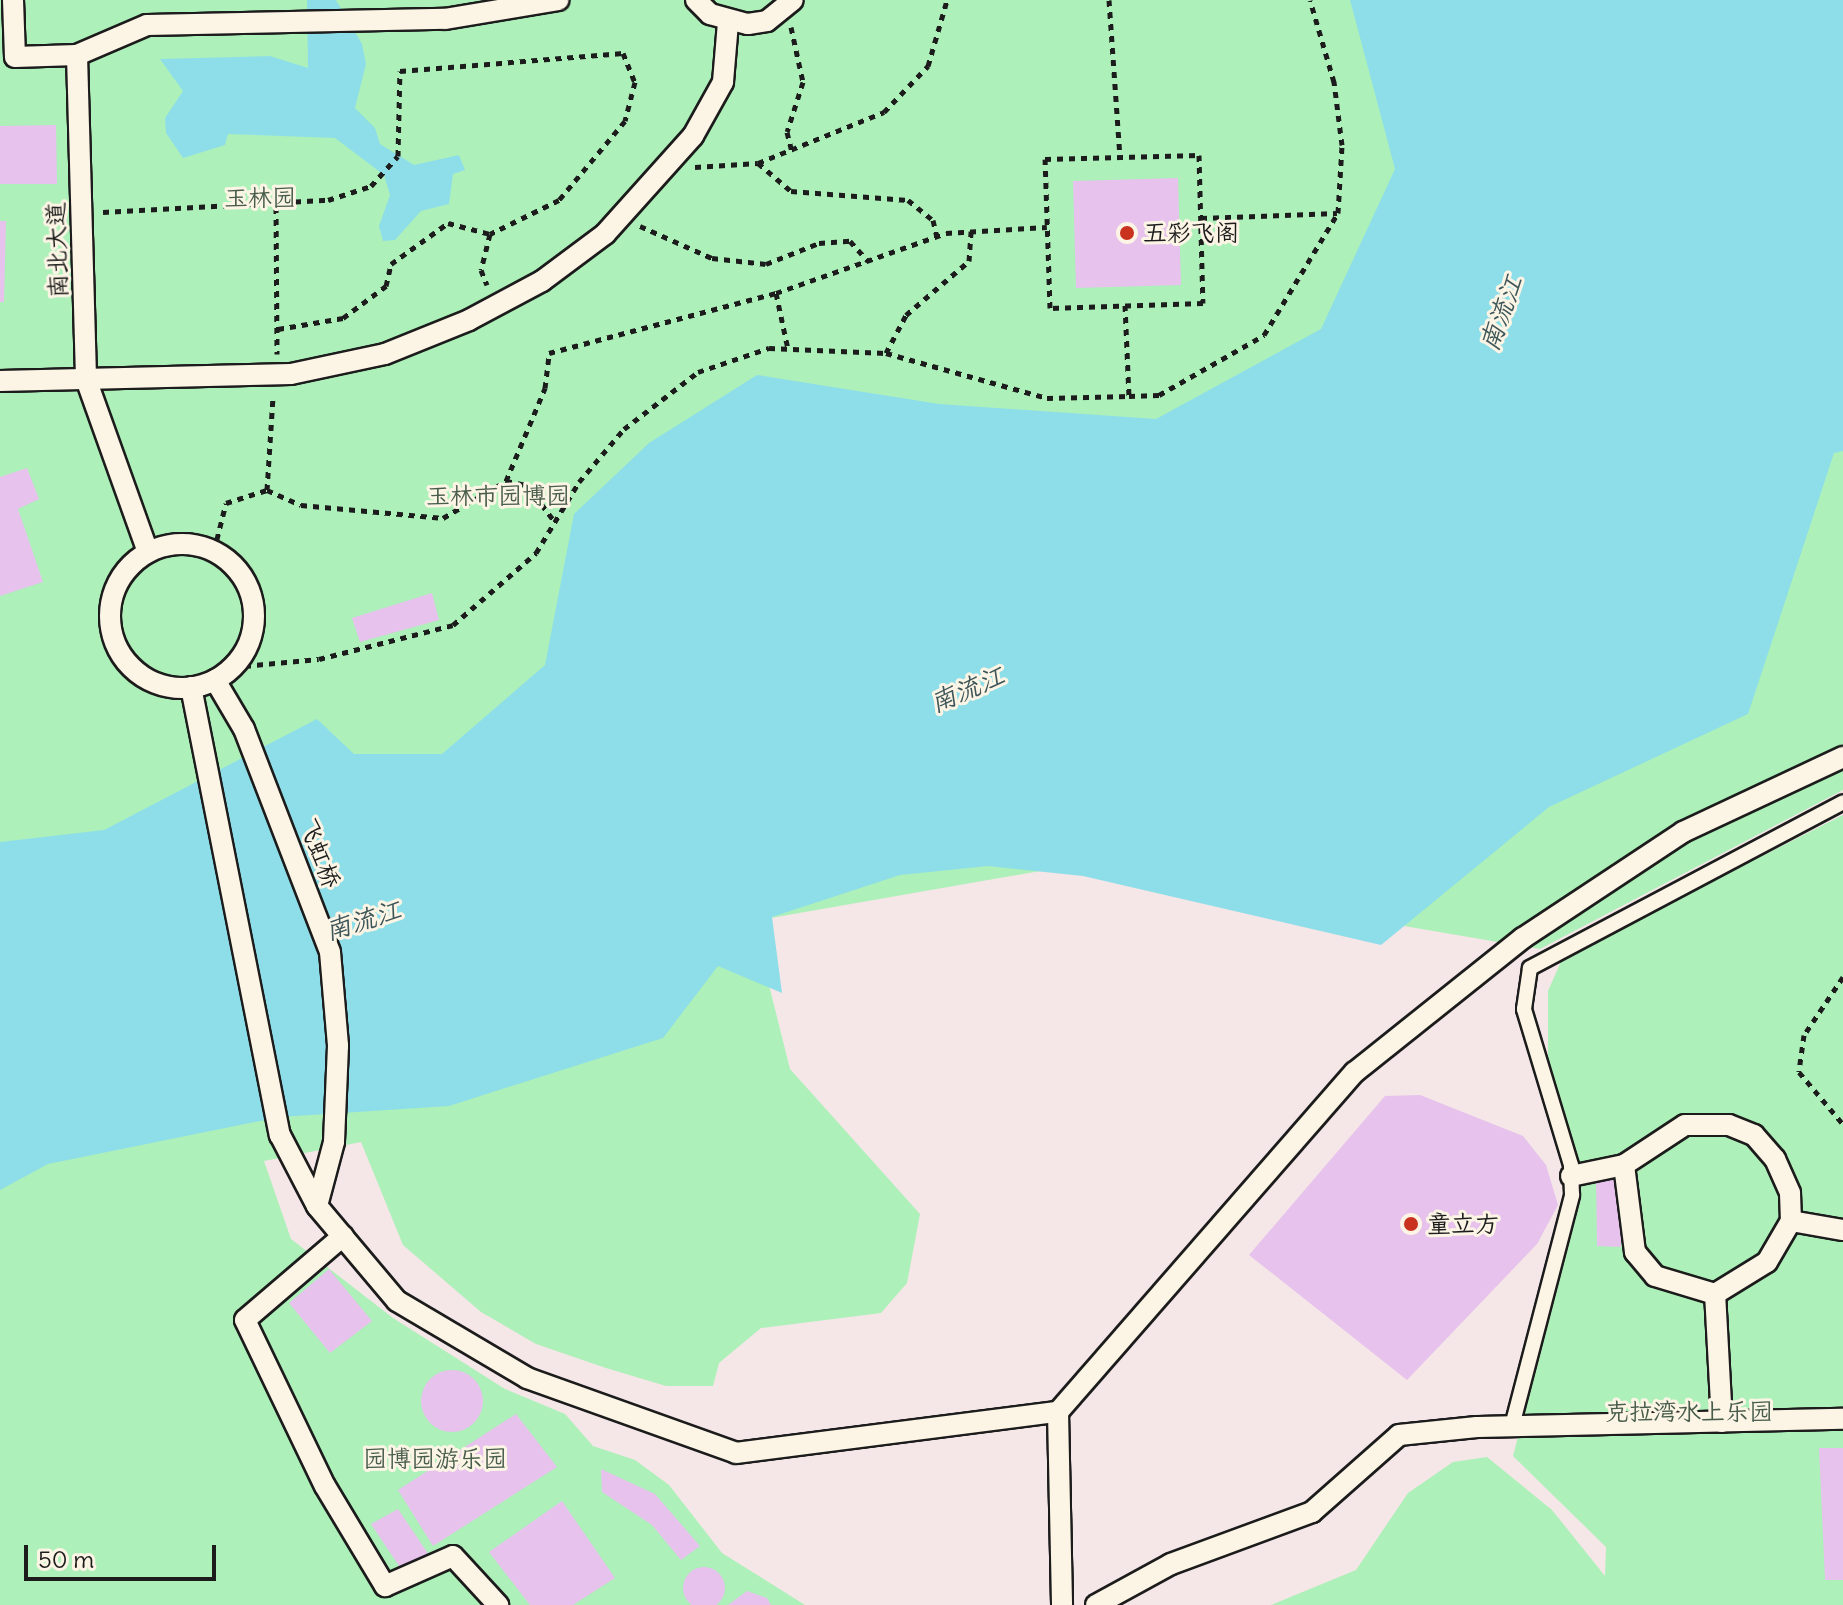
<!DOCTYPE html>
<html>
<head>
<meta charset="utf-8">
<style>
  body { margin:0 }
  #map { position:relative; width:1843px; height:1605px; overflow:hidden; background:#f5e6e7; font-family:Delius,"LXGW WenKai TC",sans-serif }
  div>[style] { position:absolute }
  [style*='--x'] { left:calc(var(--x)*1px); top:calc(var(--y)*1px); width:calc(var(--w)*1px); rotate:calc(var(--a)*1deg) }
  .green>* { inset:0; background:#adf0b9 }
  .water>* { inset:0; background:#8edee9 }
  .building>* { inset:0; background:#e6c2ed }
  .round { border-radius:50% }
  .path>* { height:5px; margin-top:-2.5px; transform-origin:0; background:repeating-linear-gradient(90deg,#1c1c1c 0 6px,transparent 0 12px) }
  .roads { filter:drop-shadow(2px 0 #1c1c1c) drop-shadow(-2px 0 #1c1c1c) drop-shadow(0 2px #1c1c1c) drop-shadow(0 -2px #1c1c1c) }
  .service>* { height:14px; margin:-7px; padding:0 7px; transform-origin:7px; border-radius:7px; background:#fcf5e5 }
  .pedestrian>* { height:20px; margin:-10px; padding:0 10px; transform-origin:10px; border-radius:10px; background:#fcf5e5 }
  .pedestrian>.ring { margin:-10px; padding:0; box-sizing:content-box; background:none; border:20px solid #fcf5e5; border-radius:50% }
  .dots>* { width:22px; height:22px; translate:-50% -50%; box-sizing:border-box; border:4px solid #fcf5e5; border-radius:50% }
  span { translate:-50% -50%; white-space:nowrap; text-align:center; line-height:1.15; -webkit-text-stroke:6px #fcf5e5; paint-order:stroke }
  .park-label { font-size:24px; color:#485c4b }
  .poi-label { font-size:24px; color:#1c1c1c }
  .left { translate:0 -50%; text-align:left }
  .street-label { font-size:24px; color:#1c1c1c }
  .water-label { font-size:26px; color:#3e565a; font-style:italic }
  .scale { position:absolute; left:24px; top:1545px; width:192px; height:36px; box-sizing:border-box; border:4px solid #1c1c1c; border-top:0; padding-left:10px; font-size:24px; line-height:28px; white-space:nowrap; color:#1c1c1c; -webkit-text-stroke:6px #fcf5e5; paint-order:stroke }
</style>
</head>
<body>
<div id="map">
  <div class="green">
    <div style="clip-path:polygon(0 0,1843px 0,1843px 790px,1540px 949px,1351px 917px,1097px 861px,753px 921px,790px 1069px,920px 1214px,907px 1283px,881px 1313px,761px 1328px,719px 1363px,713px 1386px,666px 1386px,606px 1368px,536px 1344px,481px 1312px,403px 1245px,361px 1142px,264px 1161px,291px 1239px,393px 1318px,505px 1389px,565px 1414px,593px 1446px,635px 1460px,669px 1485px,722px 1553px,805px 1605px,0 1605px)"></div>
    <div style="clip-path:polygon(1843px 815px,1843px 1605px,1271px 1605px,1356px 1570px,1408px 1493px,1453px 1462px,1487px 1457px,1552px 1510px,1605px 1576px,1606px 1547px,1513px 1456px,1572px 1232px,1548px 1064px,1548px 991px,1563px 957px)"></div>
  </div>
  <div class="water">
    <div style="clip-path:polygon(307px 0,336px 0,362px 44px,366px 64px,355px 108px,375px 128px,380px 144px,414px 165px,459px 155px,465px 170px,453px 174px,449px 204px,421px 211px,395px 240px,383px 241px,379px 226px,390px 195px,384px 175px,335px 138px,228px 134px,225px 145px,183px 158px,166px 133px,165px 118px,183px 91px,160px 59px,270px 56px,308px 68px)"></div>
    <div style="clip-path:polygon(1350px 0,1843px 0,1843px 451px,1834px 453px,1748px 714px,1549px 807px,1381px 945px,1083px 876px,988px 866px,900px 875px,772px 917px,782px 993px,718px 966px,663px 1038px,449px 1106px,280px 1117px,48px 1164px,0 1190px,0 842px,104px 830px,317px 719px,354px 754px,442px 754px,545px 665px,574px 514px,649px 443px,757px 375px,939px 404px,1156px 419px,1321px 329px,1395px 169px)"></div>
  </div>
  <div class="building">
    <div style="clip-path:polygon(56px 125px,57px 184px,0 184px,0 126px)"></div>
    <div style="clip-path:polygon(1178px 178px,1181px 285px,1076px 288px,1073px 181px)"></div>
    <div style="clip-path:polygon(0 221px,6px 221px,4px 302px,0 302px)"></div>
    <div style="clip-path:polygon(27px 468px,39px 499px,18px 509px,43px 582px,0 596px,0 477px)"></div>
    <div style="clip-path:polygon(432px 593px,439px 620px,360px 642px,352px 618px)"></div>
    <div style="clip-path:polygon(1420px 1095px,1523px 1136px,1546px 1165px,1558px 1205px,1537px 1244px,1407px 1380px,1249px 1255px,1385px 1096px)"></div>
    <div style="clip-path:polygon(1596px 1178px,1624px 1178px,1621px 1247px,1597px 1246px)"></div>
    <div style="clip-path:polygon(329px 1269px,372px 1321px,330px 1353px,289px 1303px)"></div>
    <div class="round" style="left:421px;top:1370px;width:62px;height:62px"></div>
    <div style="clip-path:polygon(516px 1414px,557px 1467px,433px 1546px,398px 1490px)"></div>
    <div style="clip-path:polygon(1819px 1448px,1843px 1448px,1843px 1580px,1825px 1580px)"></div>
    <div style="clip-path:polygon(601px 1469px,655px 1494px,700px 1546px,681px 1560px,652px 1525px,602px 1492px)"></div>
    <div style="clip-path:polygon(562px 1501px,615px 1578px,573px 1605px,530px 1605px,489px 1552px)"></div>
    <div style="clip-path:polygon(398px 1509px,429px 1555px,401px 1569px,371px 1524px)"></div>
    <div class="round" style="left:683px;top:1567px;width:42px;height:42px"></div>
    <div style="clip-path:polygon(747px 1591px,767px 1598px,771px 1605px,728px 1605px)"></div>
  </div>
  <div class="path">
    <div style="--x:1109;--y:0;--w:157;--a:86"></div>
    <div style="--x:791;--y:27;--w:56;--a:77.7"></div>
    <div style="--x:803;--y:82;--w:52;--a:107.7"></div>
    <div style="--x:787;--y:132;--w:21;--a:76"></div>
    <div style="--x:1199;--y:155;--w:148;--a:88.5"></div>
    <div style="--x:1203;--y:303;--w:153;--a:178.1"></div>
    <div style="--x:1050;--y:308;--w:149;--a:-91.9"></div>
    <div style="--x:1045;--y:159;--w:154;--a:-1.5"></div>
    <div style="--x:758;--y:163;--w:136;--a:-22"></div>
    <div style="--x:884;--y:112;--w:64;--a:-46.3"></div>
    <div style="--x:928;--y:66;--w:69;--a:-73.9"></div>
    <div style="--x:695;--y:167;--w:63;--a:-3.6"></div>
    <div style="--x:758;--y:163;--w:43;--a:40.3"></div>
    <div style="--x:791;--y:191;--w:117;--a:4.4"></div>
    <div style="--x:908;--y:200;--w:32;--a:39"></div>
    <div style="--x:933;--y:220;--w:17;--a:77"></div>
    <div style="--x:276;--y:207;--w:147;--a:89.6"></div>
    <div style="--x:103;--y:212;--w:225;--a:-3.1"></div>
    <div style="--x:328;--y:200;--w:45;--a:-18"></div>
    <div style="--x:371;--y:186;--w:40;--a:-48"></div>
    <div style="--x:398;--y:156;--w:85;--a:-88.7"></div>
    <div style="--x:400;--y:71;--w:224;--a:-4.6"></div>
    <div style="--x:623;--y:53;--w:31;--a:68"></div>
    <div style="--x:635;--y:82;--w:40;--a:104.4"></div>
    <div style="--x:625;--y:121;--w:103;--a:129.9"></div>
    <div style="--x:559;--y:200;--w:77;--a:153.8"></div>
    <div style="--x:490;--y:234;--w:37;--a:104"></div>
    <div style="--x:481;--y:270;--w:16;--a:68"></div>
    <div style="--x:1201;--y:218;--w:136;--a:-2.1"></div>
    <div style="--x:640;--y:226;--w:79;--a:24"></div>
    <div style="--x:712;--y:258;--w:54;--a:6.3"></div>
    <div style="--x:766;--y:264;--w:57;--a:-21.6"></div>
    <div style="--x:819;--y:243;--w:31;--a:-4"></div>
    <div style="--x:850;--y:241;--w:27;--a:48"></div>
    <div style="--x:776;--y:293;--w:57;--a:77.9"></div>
    <div style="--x:1125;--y:305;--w:91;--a:87.5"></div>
    <div style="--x:278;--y:329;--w:66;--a:-9.6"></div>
    <div style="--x:343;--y:318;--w:54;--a:-36.7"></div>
    <div style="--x:386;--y:286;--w:23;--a:-77"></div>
    <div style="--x:391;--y:264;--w:70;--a:-35.7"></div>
    <div style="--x:448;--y:223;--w:43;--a:14.7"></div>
    <div style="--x:886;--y:353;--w:43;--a:-62.2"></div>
    <div style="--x:906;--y:315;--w:83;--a:-40.6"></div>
    <div style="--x:969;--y:261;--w:30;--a:-86"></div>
    <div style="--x:506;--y:481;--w:101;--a:-67.2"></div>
    <div style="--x:545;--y:388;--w:35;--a:-83"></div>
    <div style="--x:549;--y:353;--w:235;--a:-14.8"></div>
    <div style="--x:776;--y:293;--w:180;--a:-19.4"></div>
    <div style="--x:946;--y:233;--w:101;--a:-3.4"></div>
    <div style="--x:267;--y:490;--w:94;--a:-86.3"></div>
    <div style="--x:214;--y:551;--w:49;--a:-76"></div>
    <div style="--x:226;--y:503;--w:43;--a:-17.6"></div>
    <div style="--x:267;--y:490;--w:37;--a:24"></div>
    <div style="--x:301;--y:505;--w:143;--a:5.2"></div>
    <div style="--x:443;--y:518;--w:73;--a:-30.4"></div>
    <div style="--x:506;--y:481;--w:21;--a:11"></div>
    <div style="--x:527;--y:485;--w:46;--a:52.9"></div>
    <div style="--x:233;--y:667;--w:86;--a:-5.3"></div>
    <div style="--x:319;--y:659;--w:138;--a:-14.2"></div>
    <div style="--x:453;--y:625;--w:110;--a:-40.9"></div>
    <div style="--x:536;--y:553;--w:83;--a:-58.8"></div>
    <div style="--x:579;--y:482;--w:70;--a:-49.7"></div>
    <div style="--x:624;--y:429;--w:93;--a:-37.6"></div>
    <div style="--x:698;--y:372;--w:75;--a:-18.7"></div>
    <div style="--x:769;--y:348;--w:117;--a:2.4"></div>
    <div style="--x:886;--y:353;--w:167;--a:15.6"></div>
    <div style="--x:1047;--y:398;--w:82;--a:-1.4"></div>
    <div style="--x:1129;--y:396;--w:30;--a:-2"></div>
    <div style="--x:1159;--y:395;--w:121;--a:-29.7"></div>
    <div style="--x:1264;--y:335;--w:143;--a:-58.8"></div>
    <div style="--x:1338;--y:213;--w:68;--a:-86.6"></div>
    <div style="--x:1342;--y:145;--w:64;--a:-97.2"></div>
    <div style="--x:1334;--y:82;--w:85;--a:-106.3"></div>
    <div style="--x:1843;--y:977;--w:70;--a:123.9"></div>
    <div style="--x:1804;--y:1035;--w:37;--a:98"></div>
    <div style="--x:1799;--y:1072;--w:68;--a:49.8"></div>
  </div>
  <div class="roads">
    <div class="service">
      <div style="--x:1512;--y:1426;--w:239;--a:-75.4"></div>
      <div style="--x:1572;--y:1195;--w:30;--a:-92"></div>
      <div style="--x:1571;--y:1165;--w:163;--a:-106.8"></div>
      <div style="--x:1524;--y:1009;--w:41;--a:-81.7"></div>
      <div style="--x:1530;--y:968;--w:354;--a:-27.9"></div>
    </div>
    <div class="pedestrian">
      <div style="--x:13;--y:0;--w:57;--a:88"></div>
      <div style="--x:15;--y:57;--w:62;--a:-1.8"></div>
      <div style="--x:77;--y:55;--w:324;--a:88.4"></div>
      <div style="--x:86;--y:379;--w:184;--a:70.3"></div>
      <div style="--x:696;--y:0;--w:20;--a:45"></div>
      <div style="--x:710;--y:14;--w:39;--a:15"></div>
      <div style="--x:748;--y:24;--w:19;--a:-9"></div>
      <div style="--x:767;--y:21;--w:33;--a:-39"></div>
      <div style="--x:77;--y:55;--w:76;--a:-23.2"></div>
      <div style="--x:147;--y:25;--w:298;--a:-1.2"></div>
      <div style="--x:445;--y:19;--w:115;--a:-9.5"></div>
      <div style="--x:0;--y:381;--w:291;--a:-1.4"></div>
      <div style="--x:291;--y:374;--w:96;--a:-12"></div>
      <div style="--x:385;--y:354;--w:91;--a:-22"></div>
      <div style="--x:469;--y:320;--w:83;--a:-28.1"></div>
      <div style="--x:542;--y:281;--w:79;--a:-36.7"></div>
      <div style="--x:605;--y:234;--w:132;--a:-48.1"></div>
      <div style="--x:693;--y:136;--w:62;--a:-60.9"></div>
      <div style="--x:723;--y:82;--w:60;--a:-85.2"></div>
      <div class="ring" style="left:110px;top:544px;width:124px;height:124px"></div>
      <div style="--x:215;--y:680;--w:57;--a:59.4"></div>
      <div style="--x:244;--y:729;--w:239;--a:68.9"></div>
      <div style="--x:330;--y:952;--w:94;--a:85.1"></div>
      <div style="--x:338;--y:1046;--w:96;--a:92.4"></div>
      <div style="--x:334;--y:1142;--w:66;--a:104.9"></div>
      <div style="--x:191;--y:687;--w:457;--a:78.8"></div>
      <div style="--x:280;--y:1135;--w:80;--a:62.5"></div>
      <div style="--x:317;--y:1206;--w:124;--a:49.9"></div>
      <div style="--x:397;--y:1301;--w:151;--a:30.6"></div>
      <div style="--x:527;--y:1378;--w:222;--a:19.7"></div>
      <div style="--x:736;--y:1453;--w:325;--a:-7.3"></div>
      <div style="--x:1058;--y:1412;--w:451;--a:-48.9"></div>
      <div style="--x:1355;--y:1072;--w:215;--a:-38.6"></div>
      <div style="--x:1523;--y:938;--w:192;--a:-33.5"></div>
      <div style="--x:1683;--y:832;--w:177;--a:-25.1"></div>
      <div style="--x:1624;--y:1165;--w:73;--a:-33.3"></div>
      <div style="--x:1685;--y:1125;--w:44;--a:0"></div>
      <div style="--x:1729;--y:1125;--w:27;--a:22"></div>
      <div style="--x:1754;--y:1135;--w:32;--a:49"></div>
      <div style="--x:1775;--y:1159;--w:37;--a:66"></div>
      <div style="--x:1790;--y:1193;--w:28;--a:88"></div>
      <div style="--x:1571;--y:1176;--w:54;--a:-11.7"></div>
      <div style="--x:1624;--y:1165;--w:88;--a:82.8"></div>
      <div style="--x:1635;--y:1252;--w:31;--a:50"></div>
      <div style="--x:1655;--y:1276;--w:63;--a:16.7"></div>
      <div style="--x:343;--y:1236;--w:129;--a:139.4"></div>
      <div style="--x:245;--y:1320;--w:184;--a:64.3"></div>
      <div style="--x:325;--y:1486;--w:117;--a:59"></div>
      <div style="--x:385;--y:1586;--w:74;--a:-23.8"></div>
      <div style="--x:453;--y:1556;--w:67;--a:47.4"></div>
      <div style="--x:1058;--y:1412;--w:193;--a:88.8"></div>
      <div style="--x:1722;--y:1422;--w:128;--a:-93.1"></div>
      <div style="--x:1715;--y:1294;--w:61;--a:-31.6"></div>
      <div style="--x:1767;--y:1262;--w:48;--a:-59.7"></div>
      <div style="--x:1791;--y:1221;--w:53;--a:9.8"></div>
      <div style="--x:1096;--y:1605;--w:85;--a:-28.7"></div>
      <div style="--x:1171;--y:1564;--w:150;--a:-20.2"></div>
      <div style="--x:1312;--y:1512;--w:116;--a:-41.5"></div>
      <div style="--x:1399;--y:1435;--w:78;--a:-5.9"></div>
      <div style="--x:1477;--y:1427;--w:366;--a:-1.3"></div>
    </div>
  </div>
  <div class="dots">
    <div style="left:1127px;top:233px;background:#c8321e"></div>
    <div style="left:1411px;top:1224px;background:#c8321e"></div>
  </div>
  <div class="park-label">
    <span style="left:260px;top:198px">玉林园</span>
    <span style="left:498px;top:496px">玉林市园博园</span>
    <span style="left:1689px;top:1412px">克拉湾水上乐园</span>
    <span style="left:435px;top:1459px">园博园游乐园</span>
  </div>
  <div class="poi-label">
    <span class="left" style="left:1143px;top:233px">五彩飞阁</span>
    <span class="left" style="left:1427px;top:1224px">童立方</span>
  </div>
  <div class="street-label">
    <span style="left:57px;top:250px;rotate:-92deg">南北大道</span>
    <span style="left:320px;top:853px;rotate:69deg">飞虹桥</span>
  </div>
  <div class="water-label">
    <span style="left:1501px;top:313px;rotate:-70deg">南流江</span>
    <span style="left:967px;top:689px;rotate:-23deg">南流江</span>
    <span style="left:363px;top:920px;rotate:-17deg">南流江</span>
  </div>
  <div class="scale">50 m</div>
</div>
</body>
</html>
